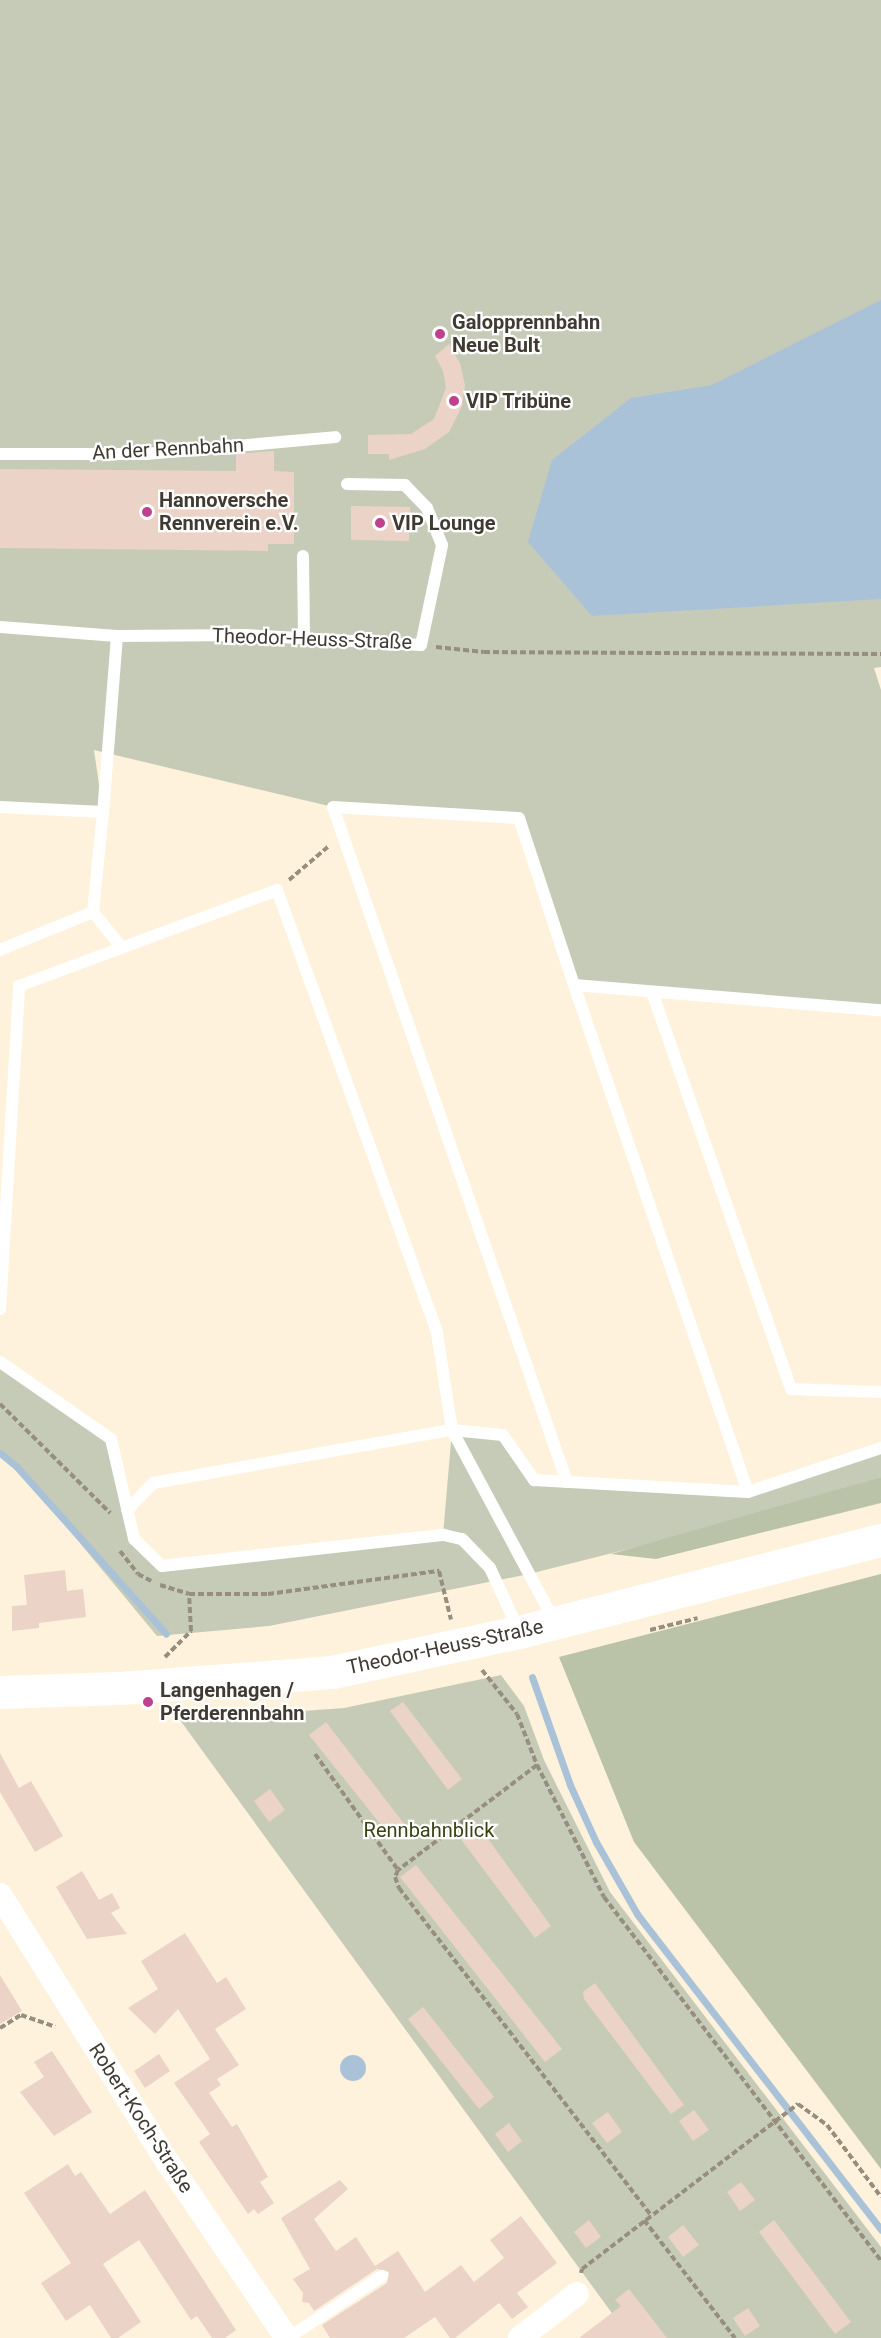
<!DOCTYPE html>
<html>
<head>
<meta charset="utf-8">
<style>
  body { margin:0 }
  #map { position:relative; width:881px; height:2338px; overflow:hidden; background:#fff2dc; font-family:Roboto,sans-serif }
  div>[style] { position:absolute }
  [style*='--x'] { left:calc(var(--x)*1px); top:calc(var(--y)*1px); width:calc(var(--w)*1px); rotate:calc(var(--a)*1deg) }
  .green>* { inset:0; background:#c5cbb7 }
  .forest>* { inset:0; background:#bac3a7 }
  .water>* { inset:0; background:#aac2d8 }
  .round { border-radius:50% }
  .stream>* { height:7px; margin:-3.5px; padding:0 3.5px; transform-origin:3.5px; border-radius:3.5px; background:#aac2d8 }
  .building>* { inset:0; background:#ecd3c7 }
  .path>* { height:4px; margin-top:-2px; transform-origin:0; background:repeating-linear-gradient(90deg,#968e7f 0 6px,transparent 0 9px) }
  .lane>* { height:12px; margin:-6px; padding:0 6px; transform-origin:6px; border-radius:6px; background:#fff }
  .street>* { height:24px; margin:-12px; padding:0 12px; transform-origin:12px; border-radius:12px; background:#fff }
  .secondary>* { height:33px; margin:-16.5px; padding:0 16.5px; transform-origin:16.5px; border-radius:16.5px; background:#fff }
  .dots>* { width:16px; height:16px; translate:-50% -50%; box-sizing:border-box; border:3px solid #fff; border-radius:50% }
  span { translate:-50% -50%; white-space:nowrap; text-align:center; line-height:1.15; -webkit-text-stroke:4.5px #fff; paint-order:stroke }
  .poi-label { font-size:20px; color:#403b32; font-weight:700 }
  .left { translate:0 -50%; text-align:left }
  .street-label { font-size:20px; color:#403b32 }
  .park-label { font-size:20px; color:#384314 }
</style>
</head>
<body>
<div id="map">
  <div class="green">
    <div style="clip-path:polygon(0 0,881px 0,881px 667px,874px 668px,881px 690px,881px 1010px,574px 985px,518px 818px,333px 807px,94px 750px,103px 812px,0 807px)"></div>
    <div style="clip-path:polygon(0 1362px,111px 1439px,134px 1539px,162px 1566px,443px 1535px,452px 1430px,503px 1435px,534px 1480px,748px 1492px,881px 1448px,881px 1477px,692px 1533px,529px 1574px,269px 1626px,157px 1636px,12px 1461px,0 1454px)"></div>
    <div style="clip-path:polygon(501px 1675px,524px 1706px,544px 1760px,610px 1892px,881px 2247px,881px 2338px,630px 2338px,180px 1720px,344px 1708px)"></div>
  </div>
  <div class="forest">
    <div style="clip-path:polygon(881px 1477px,881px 1503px,656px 1559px,611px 1554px)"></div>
    <div style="clip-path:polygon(881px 1574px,881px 2169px,634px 1842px,559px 1657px)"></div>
  </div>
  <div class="water">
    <div style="clip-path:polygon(881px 300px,881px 599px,592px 616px,528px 542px,552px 460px,631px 398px,712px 385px)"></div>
    <div class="round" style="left:340px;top:2055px;width:26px;height:26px"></div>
  </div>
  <div class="stream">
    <div style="--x:0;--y:1453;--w:21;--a:39"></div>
    <div style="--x:16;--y:1466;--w:225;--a:48.2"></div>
    <div style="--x:532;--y:1677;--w:114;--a:70.6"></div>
    <div style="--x:570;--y:1785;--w:63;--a:65.5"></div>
    <div style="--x:596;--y:1842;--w:83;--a:60.3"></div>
    <div style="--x:637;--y:1914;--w:399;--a:52.3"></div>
  </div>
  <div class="building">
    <div style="clip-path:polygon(449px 344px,460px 363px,465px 385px,462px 406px,449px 432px,425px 449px,389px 460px,389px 454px,368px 454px,368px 435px,411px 434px,434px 419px,446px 388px,443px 371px,435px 356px)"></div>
    <div style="clip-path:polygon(274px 451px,274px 471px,294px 472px,294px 544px,268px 544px,268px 551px,0 548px,0 469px,236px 471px,236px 454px)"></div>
    <div style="clip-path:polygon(351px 506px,410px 507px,409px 541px,351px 540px)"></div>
    <div style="clip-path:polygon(65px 1570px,67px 1591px,83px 1589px,86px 1617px,39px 1623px,39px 1628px,12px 1631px,12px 1606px,27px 1605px,24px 1575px)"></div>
    <div style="clip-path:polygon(403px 1702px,462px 1779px,448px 1790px,390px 1711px)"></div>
    <div style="clip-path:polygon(326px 1722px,405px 1825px,390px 1836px,309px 1735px)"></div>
    <div style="clip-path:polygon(0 1753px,19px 1788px,31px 1781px,63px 1836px,35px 1852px,0 1792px)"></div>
    <div style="clip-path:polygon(270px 1789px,285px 1810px,269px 1822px,254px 1801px)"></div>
    <div style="clip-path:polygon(475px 1821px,551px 1926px,535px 1938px,457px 1834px)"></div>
    <div style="clip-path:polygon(416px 1865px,562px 2049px,545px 2062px,400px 1877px)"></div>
    <div style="clip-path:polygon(82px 1871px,99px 1900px,112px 1893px,120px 1908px,111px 1913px,127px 1934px,87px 1939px,56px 1887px)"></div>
    <div style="clip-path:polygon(185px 1933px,217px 1983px,226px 1977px,246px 2009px,215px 2029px,239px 2065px,217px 2079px,221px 2085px,209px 2093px,232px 2127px,237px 2124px,268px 2177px,260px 2182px,274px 2203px,258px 2214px,254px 2209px,248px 2214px,199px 2142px,210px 2134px,174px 2083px,210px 2059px,178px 2009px,155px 2034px,128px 2008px,158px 1989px,141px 1961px)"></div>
    <div style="clip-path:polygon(0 1975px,22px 2011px,0 2024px)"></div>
    <div style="clip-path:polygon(595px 1983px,684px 2105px,671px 2114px,584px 1999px,583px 1992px)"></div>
    <div style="clip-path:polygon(423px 2007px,494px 2097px,479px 2109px,408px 2019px)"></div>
    <div style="clip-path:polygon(52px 2051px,92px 2112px,54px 2136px,20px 2092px,44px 2077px,34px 2062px)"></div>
    <div style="clip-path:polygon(159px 2054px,170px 2071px,145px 2088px,134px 2071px)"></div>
    <div style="clip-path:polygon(694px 2110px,709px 2130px,693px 2141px,679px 2121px)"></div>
    <div style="clip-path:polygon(608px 2112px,622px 2132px,607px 2143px,592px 2123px)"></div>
    <div style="clip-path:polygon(509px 2123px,522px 2141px,508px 2152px,495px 2134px)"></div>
    <div style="clip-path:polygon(68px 2164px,75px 2176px,81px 2172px,110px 2214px,145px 2190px,236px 2330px,225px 2338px,212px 2338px,197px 2316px,191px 2320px,139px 2240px,103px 2264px,141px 2322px,118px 2338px,111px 2338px,90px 2305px,66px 2321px,41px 2283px,71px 2263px,24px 2193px)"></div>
    <div style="clip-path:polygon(340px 2180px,348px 2189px,314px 2219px,336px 2251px,356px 2237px,375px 2266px,398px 2251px,425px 2292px,461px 2265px,474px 2282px,504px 2258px,490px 2240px,521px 2216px,557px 2263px,517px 2293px,528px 2307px,512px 2319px,499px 2303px,455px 2338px,450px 2338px,435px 2317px,404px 2338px,330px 2338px,322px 2325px,387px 2283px,389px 2272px,377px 2269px,314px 2311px,309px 2303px,302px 2302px,303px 2293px,293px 2279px,310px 2269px,281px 2218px)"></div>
    <div style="clip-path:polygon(741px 2182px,755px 2200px,740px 2211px,727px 2192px)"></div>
    <div style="clip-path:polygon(589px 2220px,601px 2237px,586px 2248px,574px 2232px)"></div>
    <div style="clip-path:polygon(774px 2220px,851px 2322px,835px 2334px,759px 2232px)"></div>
    <div style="clip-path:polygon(683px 2225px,699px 2245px,683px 2257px,668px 2237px)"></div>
    <div style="clip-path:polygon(629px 2289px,667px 2338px,579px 2338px,621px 2306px,615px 2300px)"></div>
    <div style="clip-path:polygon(748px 2308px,760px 2326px,745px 2336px,733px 2318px)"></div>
  </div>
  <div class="path">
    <div style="--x:436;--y:647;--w:48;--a:5.9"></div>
    <div style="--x:484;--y:652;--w:397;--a:0.3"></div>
    <div style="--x:289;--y:880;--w:52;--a:-40.4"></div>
    <div style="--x:0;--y:1404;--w:155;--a:44.7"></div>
    <div style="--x:120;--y:1551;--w:29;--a:52"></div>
    <div style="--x:138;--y:1574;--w:15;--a:28"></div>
    <div style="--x:160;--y:1585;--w:30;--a:17"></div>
    <div style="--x:189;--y:1594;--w:79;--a:0"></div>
    <div style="--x:268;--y:1594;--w:173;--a:-7.7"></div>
    <div style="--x:439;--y:1571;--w:50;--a:76.2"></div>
    <div style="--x:650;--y:1630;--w:49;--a:-14"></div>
    <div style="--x:165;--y:1657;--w:37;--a:-45"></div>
    <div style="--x:191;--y:1631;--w:37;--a:-93"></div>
    <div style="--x:482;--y:1670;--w:56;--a:51.5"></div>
    <div style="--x:517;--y:1714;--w:55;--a:68.6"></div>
    <div style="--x:537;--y:1765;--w:148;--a:63.1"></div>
    <div style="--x:604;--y:1897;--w:457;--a:52.7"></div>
    <div style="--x:315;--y:1754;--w:143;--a:54.4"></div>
    <div style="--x:537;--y:1765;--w:174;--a:142.9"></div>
    <div style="--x:398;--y:1870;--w:8;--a:113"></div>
    <div style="--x:395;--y:1877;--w:12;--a:70"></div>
    <div style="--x:399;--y:1888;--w:413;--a:52.4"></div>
    <div style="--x:0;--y:2028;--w:25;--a:-32"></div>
    <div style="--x:21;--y:2015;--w:36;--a:19"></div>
    <div style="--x:644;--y:2220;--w:149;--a:52.4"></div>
    <div style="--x:581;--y:2273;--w:4;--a:-76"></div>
    <div style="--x:582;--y:2269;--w:272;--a:-37.4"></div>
    <div style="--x:798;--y:2104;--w:36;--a:36"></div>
    <div style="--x:827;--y:2125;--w:90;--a:53.1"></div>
  </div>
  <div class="lane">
    <div style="--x:0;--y:454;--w:146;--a:0"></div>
    <div style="--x:146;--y:454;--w:190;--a:-5.1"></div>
    <div style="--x:303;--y:556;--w:82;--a:89.3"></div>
    <div style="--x:0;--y:627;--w:117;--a:4.4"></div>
    <div style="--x:117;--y:636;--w:177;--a:94.5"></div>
    <div style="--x:117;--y:636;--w:129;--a:-0.4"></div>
    <div style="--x:246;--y:635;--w:175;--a:3.3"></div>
    <div style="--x:421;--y:645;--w:102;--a:-78.1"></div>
    <div style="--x:442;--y:545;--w:40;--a:-112"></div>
    <div style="--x:427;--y:508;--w:32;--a:-134"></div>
    <div style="--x:405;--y:485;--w:58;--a:-179"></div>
    <div style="--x:0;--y:807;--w:103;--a:2.8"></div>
    <div style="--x:103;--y:812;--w:100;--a:95.7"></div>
    <div style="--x:93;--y:912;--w:100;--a:157.8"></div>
    <div style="--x:93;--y:912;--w:46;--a:51.1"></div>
    <div style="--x:574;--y:985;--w:536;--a:71.06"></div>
    <div style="--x:652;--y:992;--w:421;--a:70.7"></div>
    <div style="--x:791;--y:1389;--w:90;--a:1.9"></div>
    <div style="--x:0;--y:1309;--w:324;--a:-86.6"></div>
    <div style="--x:19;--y:986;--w:275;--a:-20.4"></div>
    <div style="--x:277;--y:890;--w:471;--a:70.1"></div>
    <div style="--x:437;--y:1333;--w:98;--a:81.2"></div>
    <div style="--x:452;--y:1430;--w:51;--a:5.6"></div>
    <div style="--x:503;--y:1435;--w:55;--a:55.4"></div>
    <div style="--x:534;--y:1480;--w:214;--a:3.2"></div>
    <div style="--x:748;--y:1492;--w:140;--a:-18.3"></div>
    <div style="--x:0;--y:1362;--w:135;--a:34.7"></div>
    <div style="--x:111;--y:1439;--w:103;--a:77"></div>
    <div style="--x:134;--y:1539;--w:39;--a:44"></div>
    <div style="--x:162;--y:1566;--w:284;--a:-6.3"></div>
    <div style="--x:444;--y:1535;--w:18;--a:13"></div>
    <div style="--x:462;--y:1539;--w:40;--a:46"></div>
    <div style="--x:490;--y:1568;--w:69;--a:65.3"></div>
    <div style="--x:567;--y:1482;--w:714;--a:-109.12"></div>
    <div style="--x:333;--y:807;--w:186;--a:3.4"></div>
    <div style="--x:519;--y:818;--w:176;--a:71.8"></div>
    <div style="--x:574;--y:985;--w:308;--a:4.7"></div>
    <div style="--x:127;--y:1510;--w:37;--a:-46"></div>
    <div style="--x:153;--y:1483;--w:304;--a:-10.1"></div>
    <div style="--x:452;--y:1430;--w:218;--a:61.8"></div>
    <div style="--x:288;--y:2338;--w:113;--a:-33.4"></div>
  </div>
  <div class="street">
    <div style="--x:0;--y:1895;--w:318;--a:57.9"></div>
    <div style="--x:169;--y:2164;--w:210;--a:55.9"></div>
    <div style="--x:520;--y:2338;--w:72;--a:-37.7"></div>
  </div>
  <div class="secondary">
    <div style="--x:0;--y:1692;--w:120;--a:-1.9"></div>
    <div style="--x:120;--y:1688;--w:213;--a:-4.3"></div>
    <div style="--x:332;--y:1672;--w:191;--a:-12.1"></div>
    <div style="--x:519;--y:1632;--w:374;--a:-14.3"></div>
  </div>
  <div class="dots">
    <div style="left:440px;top:334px;background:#bf408d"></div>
    <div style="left:454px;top:401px;background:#bf408d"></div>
    <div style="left:147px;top:512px;background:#bf408d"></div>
    <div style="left:380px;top:523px;background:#bf408d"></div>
    <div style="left:148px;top:1702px;background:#bf408d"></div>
  </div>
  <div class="poi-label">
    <span class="left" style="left:452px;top:334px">Galopprennbahn<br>Neue Bult</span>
    <span class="left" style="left:466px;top:401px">VIP Tribüne</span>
    <span class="left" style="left:159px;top:512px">Hannoversche<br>Rennverein e.V.</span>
    <span class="left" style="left:392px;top:523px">VIP Lounge</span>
    <span class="left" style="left:160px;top:1702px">Langenhagen /<br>Pferderennbahn</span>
  </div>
  <div class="street-label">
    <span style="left:168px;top:449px;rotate:-3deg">An der Rennbahn</span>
    <span style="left:312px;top:639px;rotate:2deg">Theodor-Heuss-Straße</span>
    <span style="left:445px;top:1647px;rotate:-12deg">Theodor-Heuss-Straße</span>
    <span style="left:141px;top:2118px;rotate:57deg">Robert-Koch-Straße</span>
  </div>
  <div class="park-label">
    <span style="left:429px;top:1830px">Rennbahnblick</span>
  </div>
</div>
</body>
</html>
